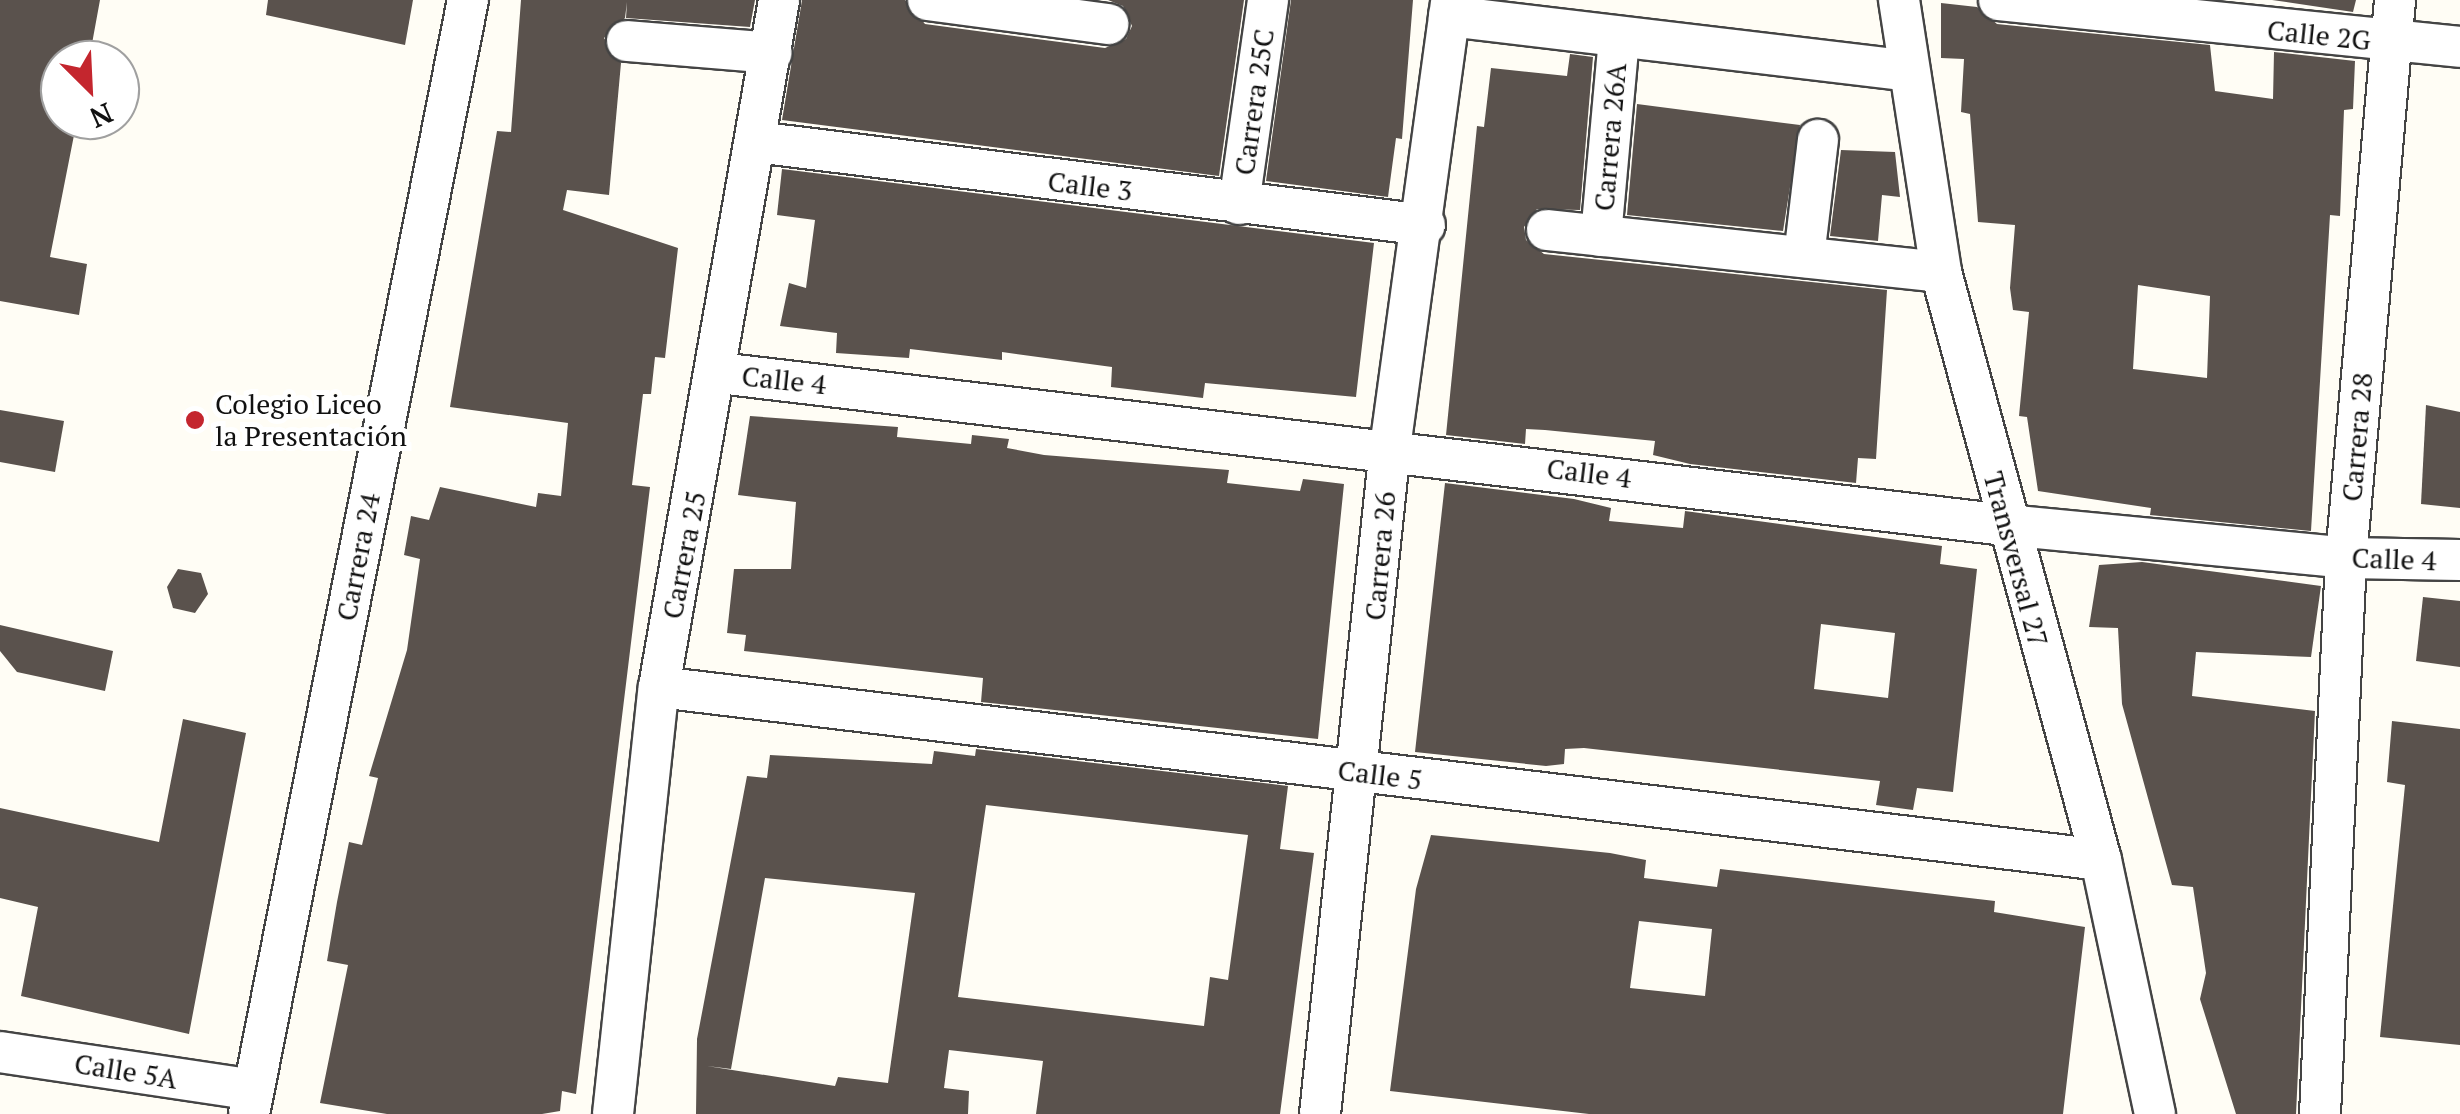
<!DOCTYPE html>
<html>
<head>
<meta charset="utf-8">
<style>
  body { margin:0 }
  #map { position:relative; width:2460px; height:1114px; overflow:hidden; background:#fffdf5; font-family:"PT Serif",serif }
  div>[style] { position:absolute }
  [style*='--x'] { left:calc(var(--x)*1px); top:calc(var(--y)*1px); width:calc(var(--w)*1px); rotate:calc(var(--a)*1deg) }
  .building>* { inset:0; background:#5a524d }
  .roads { filter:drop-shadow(2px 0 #444) drop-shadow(-2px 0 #444) drop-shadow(0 2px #444) drop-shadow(0 -2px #444) }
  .minor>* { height:40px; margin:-20px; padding:0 20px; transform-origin:20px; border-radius:20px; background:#fff }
  .dots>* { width:28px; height:28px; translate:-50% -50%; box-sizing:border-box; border:5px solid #fff; border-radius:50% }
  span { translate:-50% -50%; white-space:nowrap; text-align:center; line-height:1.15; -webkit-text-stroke:10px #fff; paint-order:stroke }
  .street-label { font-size:28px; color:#111 }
  .poi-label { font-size:28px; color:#111 }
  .left { translate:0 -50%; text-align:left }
  .north { position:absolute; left:40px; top:40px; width:100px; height:100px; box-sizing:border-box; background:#fff; border:2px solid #a0a0a0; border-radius:50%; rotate:156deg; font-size:28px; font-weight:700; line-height:40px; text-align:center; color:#111 }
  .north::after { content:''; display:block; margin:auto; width:35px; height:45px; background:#c4262e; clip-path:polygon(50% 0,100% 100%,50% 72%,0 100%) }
</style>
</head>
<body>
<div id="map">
  <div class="building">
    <div style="clip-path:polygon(0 0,100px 0,89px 60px,60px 60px,60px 120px,77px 120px,50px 257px,87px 264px,79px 315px,0 301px)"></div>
    <div style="clip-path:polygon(268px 0,413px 0,405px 45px,266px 15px)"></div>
    <div style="clip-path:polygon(521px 0,755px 0,750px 27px,626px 18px,627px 2px,625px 18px,604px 38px,621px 63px,609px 195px,567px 190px,563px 210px,678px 248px,665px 358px,655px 357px,651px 394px,643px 394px,632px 485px,650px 487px,576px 1094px,562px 1091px,560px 1111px,542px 1114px,387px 1114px,320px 1103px,348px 965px,327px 961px,337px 902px,349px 842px,362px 845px,378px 778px,369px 776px,407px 650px,420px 559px,404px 555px,411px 516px,429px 520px,440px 487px,536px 507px,538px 493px,561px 496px,568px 423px,450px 407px,497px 131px,511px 132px)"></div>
    <div style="clip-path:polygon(802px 0,905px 0,925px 24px,1105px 48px,1126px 39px,1132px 26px,1123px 6px,1108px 0,1244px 0,1219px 176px,782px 120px)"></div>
    <div style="clip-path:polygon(1291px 0,1413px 0,1402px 139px,1396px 138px,1388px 197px,1266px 181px)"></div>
    <div style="clip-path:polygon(2272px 0,2356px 0,2353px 12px)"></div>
    <div style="clip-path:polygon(evenodd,1941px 3px,1977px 7px,1997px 24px,2210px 45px,2215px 91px,2273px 99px,2274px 52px,2355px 61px,2353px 109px,2344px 110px,2340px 216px,2330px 215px,2311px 531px,2150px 515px,2151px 508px,2038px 491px,2027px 417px,2019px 416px,2029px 312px,2013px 310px,2010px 288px,2015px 225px,1978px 222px,1970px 114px,1961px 112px,1964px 59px,1941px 58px,1941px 3px,2138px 285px,2210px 296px,2207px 378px,2133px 369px,2138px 285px)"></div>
    <div style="clip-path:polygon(1570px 54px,1593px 57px,1580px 210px,1537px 209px,1524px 227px,1526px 240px,1544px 254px,1887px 290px,1876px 459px,1858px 458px,1856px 483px,1690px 464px,1653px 455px,1655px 441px,1545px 430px,1526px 429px,1525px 444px,1446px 435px,1477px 126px,1484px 127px,1491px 68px,1567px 76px)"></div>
    <div style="clip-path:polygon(1637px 104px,1800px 125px,1783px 231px,1627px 215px)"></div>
    <div style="clip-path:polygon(1841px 150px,1895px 152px,1900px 197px,1882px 195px,1878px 241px,1830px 236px)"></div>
    <div style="clip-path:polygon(782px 169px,1374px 243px,1356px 397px,1205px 383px,1203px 398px,1111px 387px,1112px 367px,1002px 352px,1002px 360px,910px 349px,909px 358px,836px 353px,837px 333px,780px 326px,789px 283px,806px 288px,815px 220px,777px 215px)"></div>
    <div style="clip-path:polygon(2426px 405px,2460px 412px,2460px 508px,2421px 504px)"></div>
    <div style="clip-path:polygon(0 410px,64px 421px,55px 472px,0 462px)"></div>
    <div style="clip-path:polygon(750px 416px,898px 427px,897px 437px,971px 444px,972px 435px,1009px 439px,1007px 448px,1044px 455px,1229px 470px,1227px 483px,1300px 491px,1303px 479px,1344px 484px,1318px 739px,981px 702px,983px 678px,744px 651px,746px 635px,727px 633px,734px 569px,791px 569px,796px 502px,738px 495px)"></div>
    <div style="clip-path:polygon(evenodd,1445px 483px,1574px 499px,1611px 508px,1609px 521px,1683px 528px,1685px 511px,1942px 546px,1940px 564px,1977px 569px,1953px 792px,1917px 788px,1913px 810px,1876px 805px,1880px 781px,1584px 748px,1565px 749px,1564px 764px,1546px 766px,1415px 752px,1445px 483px,1821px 624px,1895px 633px,1888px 698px,1814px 689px,1821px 624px)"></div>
    <div style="clip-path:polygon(2142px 562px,2321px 586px,2311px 657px,2196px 652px,2192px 696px,2315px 711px,2296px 1114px,2236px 1114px,2200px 999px,2206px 973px,2193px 887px,2172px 885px,2122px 704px,2118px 628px,2089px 627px,2099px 565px)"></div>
    <div style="clip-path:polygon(178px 569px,201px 573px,208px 594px,195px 613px,173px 608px,167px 587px)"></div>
    <div style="clip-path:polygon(2423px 597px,2460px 601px,2460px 667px,2416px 661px)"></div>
    <div style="clip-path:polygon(0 625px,113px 651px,105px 691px,17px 672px,0 651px)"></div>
    <div style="clip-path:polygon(183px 719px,246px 733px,189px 1034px,21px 996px,38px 907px,0 898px,0 808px,159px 842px)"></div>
    <div style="clip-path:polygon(2392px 721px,2460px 729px,2460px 1045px,2380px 1037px,2405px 785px,2387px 782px)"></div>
    <div style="clip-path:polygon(evenodd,976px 749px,1288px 786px,1280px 849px,1314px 853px,1280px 1114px,1036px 1114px,1043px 1061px,949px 1050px,944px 1088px,969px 1091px,968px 1114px,696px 1114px,697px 1039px,747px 776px,767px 778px,770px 755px,932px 764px,934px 751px,975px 756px,976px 749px,986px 805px,1248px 835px,1228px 980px,1210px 977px,1204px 1026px,958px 997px,986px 805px,976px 749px,765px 878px,915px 893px,888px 1083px,838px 1077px,835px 1086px,707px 1066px,731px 1069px,765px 878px)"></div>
    <div style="clip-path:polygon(evenodd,1431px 835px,1610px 853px,1646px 860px,1644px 878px,1717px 887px,1720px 869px,1995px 901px,1994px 912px,2085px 927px,2063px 1114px,1589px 1114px,1390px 1091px,1416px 889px,1431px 835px,1639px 921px,1712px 929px,1705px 996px,1630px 988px,1639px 921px)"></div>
  </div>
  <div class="roads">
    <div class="minor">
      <div style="--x:928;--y:0;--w:182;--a:7.6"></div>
      <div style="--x:1899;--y:0;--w:275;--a:81.2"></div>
      <div style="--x:1941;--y:272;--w:609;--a:74.78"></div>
      <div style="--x:2101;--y:860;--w:260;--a:78"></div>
      <div style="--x:1999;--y:0;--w:463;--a:5.8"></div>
      <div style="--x:1449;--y:16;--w:463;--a:6.8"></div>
      <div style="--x:627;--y:41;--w:145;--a:4.7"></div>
      <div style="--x:756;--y:142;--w:674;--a:7.07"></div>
      <div style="--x:1239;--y:204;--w:206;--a:-81.9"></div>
      <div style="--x:1547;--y:230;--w:396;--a:6.1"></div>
      <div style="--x:1601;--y:236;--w:200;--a:-84.8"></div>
      <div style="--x:1804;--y:257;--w:118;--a:-83.2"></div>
      <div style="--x:719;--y:373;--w:1296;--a:6.74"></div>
      <div style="--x:2006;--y:525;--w:342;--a:5.5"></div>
      <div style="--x:2346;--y:558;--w:114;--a:1"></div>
      <div style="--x:659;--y:687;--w:1452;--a:6.84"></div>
      <div style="--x:0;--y:1052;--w:256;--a:8.5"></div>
      <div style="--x:249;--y:1114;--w:1135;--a:-78.88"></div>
      <div style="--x:613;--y:1114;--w:429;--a:-83.9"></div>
      <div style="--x:659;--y:687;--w:697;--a:-80.09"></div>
      <div style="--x:1320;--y:1114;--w:670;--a:-84"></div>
      <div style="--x:1390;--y:448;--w:452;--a:-82.2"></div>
      <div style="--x:2320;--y:1114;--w:557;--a:-87.32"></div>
      <div style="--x:2346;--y:558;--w:560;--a:-84.98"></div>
    </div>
  </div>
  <div class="dots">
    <div style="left:195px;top:420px;background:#c4262e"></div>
  </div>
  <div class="street-label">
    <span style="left:2319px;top:35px;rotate:6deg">Calle 2G</span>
    <span style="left:1254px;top:102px;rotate:-82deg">Carrera 25C</span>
    <span style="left:1610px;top:137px;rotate:-85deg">Carrera 26A</span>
    <span style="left:1090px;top:186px;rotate:7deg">Calle 3</span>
    <span style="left:784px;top:380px;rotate:6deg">Calle 4</span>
    <span style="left:2357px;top:437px;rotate:-85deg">Carrera 28</span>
    <span style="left:1589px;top:473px;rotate:7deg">Calle 4</span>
    <span style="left:684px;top:555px;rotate:-79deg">Carrera 25</span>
    <span style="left:1380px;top:556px;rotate:-85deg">Carrera 26</span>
    <span style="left:358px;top:557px;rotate:-79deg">Carrera 24</span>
    <span style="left:2016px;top:559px;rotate:75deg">Transversal 27</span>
    <span style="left:2394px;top:559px;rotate:2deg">Calle 4</span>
    <span style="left:1380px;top:775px;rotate:7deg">Calle 5</span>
    <span style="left:126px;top:1071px;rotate:9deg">Calle 5A</span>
  </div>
  <div class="poi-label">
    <span class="left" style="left:215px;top:420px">Colegio Liceo<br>la Presentación</span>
  </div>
  <div class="north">N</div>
</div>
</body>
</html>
